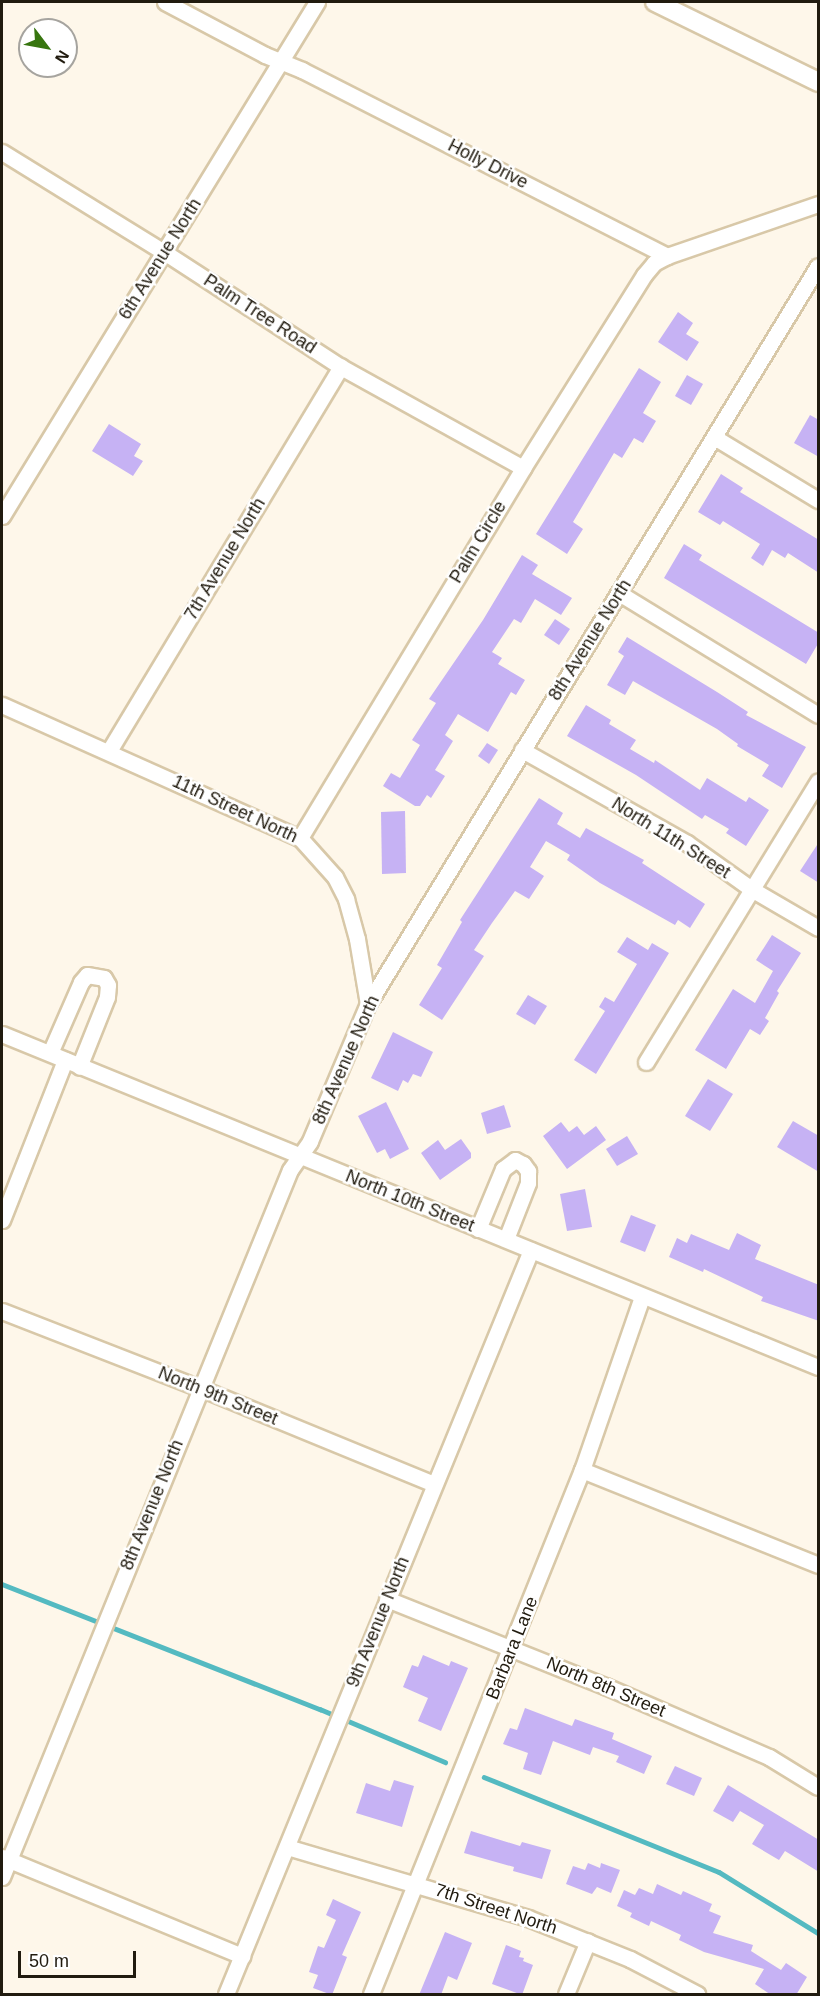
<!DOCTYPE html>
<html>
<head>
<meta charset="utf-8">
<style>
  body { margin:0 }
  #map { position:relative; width:820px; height:1996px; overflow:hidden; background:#fef7ea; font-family:Arial,sans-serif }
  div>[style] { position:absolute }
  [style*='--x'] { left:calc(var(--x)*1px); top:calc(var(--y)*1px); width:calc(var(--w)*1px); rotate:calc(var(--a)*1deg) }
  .stream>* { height:4.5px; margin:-2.25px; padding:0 2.25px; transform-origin:2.25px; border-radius:2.25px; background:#54bac1 }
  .building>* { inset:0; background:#c6b2f4 }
  .roads { filter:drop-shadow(2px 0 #d8c8a8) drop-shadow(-2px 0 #d8c8a8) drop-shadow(0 2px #d8c8a8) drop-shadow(0 -2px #d8c8a8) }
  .minor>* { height:15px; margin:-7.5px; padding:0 7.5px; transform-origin:7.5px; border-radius:7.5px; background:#fff }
  .tertiary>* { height:18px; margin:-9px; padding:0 9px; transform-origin:9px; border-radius:9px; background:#fff }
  span { translate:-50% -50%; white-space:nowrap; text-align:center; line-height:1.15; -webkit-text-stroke:5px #fff; paint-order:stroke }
  .street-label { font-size:18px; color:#211b0f }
  .frame { position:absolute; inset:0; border:3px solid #211b0f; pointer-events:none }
  .north { position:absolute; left:18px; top:18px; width:60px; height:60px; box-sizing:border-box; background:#fff; border:2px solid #a6a49f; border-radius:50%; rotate:122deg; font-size:16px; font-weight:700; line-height:24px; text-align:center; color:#211b0f }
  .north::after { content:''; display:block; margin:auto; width:21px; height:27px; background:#37750f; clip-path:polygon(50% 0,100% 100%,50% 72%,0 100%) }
  .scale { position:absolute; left:18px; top:1951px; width:118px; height:27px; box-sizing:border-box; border:3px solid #211b0f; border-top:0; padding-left:8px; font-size:18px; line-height:21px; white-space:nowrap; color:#211b0f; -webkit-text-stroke:4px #fff; paint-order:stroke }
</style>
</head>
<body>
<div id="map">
  <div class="stream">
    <div style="--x:2;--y:1584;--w:342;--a:21.5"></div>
    <div style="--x:320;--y:1709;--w:136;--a:23"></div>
    <div style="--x:484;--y:1777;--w:253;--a:22"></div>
    <div style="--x:719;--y:1872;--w:116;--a:31.6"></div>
  </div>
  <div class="building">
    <div style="clip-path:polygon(678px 312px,693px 323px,686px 334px,699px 342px,687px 361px,658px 342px)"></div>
    <div style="clip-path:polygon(639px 368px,661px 382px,643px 413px,656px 421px,643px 443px,634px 438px,622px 458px,614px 453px,573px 522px,583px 529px,567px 554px,536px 534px)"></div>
    <div style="clip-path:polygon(687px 375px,703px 384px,691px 405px,675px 396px)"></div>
    <div style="clip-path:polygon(810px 415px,819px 420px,819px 457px,794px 443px)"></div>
    <div style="clip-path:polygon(109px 424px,141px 444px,134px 456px,143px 461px,133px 476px,92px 451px)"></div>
    <div style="clip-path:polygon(721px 474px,743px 488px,740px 492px,819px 540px,819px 573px,788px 553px,785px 558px,772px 550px,763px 566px,751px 558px,760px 544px,723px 521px,720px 525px,698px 512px)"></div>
    <div style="clip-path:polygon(684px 544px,702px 555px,699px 560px,819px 633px,819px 642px,806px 664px,664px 578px)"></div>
    <div style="clip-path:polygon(522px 555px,538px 565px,532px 574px,572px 598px,561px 615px,535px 599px,521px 623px,514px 619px,492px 652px,502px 658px,498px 664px,525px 680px,516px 695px,511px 692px,488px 732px,458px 714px,445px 735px,453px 741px,435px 770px,445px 776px,431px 798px,427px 795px,420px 806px,415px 806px,383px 786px,391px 773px,400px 778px,420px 745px,412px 740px,436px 703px,429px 699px,483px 620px)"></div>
    <div style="clip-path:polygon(555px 619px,570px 629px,559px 645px,544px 635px)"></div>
    <div style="clip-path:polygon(627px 637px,717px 692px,748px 712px,746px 715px,806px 747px,782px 788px,762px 776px,769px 765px,737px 746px,738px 744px,717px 729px,633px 681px,625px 695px,607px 685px,624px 656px,618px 652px)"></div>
    <div style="clip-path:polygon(586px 705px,611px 720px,609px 724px,636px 740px,630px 749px,654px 763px,655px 760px,700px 790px,707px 778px,746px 802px,749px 797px,769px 810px,746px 846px,726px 833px,729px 829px,705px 815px,702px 819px,636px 775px,567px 736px)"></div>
    <div style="clip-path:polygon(487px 743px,498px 750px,489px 764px,478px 756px)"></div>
    <div style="clip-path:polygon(539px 798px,563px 813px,557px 824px,580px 838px,586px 828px,644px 860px,642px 863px,705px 904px,690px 928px,678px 920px,675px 925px,600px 883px,567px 860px,570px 855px,546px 841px,530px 867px,544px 876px,529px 899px,515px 891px,492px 923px,474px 950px,484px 956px,442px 1020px,419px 1005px,442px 968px,437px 965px,462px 922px,460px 920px)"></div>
    <div style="clip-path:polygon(405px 811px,406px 873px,382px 874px,381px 812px)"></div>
    <div style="clip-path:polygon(819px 842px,819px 883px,800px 871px)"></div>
    <div style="clip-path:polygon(772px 935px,801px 953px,777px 991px,779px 993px,765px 1018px,769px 1021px,760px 1035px,750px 1029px,726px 1069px,695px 1050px,733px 989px,755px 1003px,773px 971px,756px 960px)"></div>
    <div style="clip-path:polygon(627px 937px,648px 950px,652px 943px,669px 953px,596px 1074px,574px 1060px,605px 1011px,599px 1007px,605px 997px,614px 1002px,637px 964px,617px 952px)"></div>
    <div style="clip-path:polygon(528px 995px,547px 1006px,535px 1025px,516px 1014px)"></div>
    <div style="clip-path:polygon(393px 1032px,433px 1052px,421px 1077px,413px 1074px,408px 1083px,403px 1080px,398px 1091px,371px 1078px)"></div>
    <div style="clip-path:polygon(708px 1079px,733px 1094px,710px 1131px,685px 1116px)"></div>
    <div style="clip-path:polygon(386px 1102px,409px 1149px,390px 1159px,385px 1149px,377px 1153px,358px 1116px)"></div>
    <div style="clip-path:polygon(504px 1105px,511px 1127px,487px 1134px,481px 1113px)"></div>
    <div style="clip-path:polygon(793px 1121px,819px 1136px,819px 1172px,777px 1147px)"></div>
    <div style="clip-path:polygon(561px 1122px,569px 1132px,577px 1126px,584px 1135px,596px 1126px,606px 1140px,567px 1169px,543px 1136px)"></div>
    <div style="clip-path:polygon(627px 1136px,638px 1154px,617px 1166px,606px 1149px)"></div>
    <div style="clip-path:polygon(461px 1139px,471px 1153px,471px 1158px,440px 1180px,421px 1153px,438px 1140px,445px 1150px)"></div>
    <div style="clip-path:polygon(585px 1189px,592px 1227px,567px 1231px,560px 1194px)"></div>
    <div style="clip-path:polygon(631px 1215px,656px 1225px,645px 1252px,620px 1242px)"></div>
    <div style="clip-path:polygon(737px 1233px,761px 1245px,755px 1259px,819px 1285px,819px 1321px,761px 1301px,763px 1297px,704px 1269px,703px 1272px,669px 1257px,677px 1238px,687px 1243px,691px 1234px,729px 1250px)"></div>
    <div style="clip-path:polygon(423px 1655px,449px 1666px,451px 1661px,468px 1668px,441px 1731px,418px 1721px,428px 1698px,403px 1687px,412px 1665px,418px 1667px)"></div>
    <div style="clip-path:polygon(525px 1708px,572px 1726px,575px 1719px,614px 1733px,612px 1739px,652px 1756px,644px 1774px,616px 1762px,619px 1756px,593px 1747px,590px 1755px,553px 1741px,541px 1775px,523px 1769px,528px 1753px,503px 1744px,510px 1728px,517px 1730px)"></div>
    <div style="clip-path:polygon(675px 1766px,702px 1778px,694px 1796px,666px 1784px)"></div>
    <div style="clip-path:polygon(394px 1780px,414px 1786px,402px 1827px,356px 1813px,366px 1783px,390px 1791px)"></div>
    <div style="clip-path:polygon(728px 1785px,819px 1840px,819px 1872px,785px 1851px,779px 1860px,752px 1844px,764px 1825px,740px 1811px,733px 1822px,713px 1811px)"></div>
    <div style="clip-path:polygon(471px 1831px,520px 1846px,522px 1842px,551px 1850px,542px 1879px,513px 1871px,514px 1867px,464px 1853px)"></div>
    <div style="clip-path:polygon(588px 1863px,600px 1868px,601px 1863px,620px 1870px,611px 1893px,597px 1887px,592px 1894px,566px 1884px,573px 1866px,585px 1870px)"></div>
    <div style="clip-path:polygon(657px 1884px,681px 1895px,683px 1891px,712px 1904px,709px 1911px,721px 1916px,713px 1933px,753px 1945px,751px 1951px,781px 1970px,786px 1963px,807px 1977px,796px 1995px,771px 1995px,755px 1984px,764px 1969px,704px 1952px,679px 1940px,681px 1935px,651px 1921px,649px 1926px,630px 1917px,632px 1913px,617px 1906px,624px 1890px,635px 1895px,639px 1888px,653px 1894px)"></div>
    <div style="clip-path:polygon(333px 1899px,361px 1912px,342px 1955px,347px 1957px,332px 1995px,313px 1988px,318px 1975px,309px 1972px,318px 1946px,324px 1948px,336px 1920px,326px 1915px)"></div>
    <div style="clip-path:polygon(445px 1932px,472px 1943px,457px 1980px,448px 1976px,441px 1995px,419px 1995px)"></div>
    <div style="clip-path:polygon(506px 1945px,521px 1951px,519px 1957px,524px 1958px,523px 1961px,533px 1965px,522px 1995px,492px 1984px)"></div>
  </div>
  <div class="roads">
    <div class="minor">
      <div style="--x:165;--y:2;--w:113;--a:27.9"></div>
      <div style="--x:265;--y:55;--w:40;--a:22"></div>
      <div style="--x:302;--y:70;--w:410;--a:27"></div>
      <div style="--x:667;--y:256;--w:160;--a:-19"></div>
      <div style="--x:2;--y:152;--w:190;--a:31.7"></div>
      <div style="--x:164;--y:252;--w:211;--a:33"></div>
      <div style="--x:341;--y:367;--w:208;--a:29"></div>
      <div style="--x:714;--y:437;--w:122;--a:31.2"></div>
      <div style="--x:2;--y:516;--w:603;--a:-58.5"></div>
      <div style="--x:619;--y:593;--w:233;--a:31.5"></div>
      <div style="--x:2;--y:705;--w:326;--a:24.1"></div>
      <div style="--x:300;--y:838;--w:52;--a:48.1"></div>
      <div style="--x:335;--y:877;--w:25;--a:63"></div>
      <div style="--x:346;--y:899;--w:41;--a:74.6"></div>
      <div style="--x:357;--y:939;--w:66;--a:80.4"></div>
      <div style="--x:522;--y:750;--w:189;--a:29.4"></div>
      <div style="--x:687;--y:843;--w:81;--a:35.5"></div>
      <div style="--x:753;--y:890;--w:75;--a:30.3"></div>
      <div style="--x:109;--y:751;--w:449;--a:-58.9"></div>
      <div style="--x:300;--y:838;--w:432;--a:-58.9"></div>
      <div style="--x:523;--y:468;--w:228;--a:-57.9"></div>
      <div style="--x:644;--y:275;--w:16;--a:-50"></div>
      <div style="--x:654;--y:263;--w:15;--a:-28"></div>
      <div style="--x:2;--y:1034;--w:881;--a:22.2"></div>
      <div style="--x:50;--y:1053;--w:77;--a:-66.4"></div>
      <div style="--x:81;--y:982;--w:9;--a:-49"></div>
      <div style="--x:87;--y:975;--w:17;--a:10"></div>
      <div style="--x:104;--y:978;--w:8;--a:60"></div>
      <div style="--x:108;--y:985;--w:12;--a:95"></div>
      <div style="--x:107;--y:997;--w:75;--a:111.8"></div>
      <div style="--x:646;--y:1062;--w:329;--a:-58.5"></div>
      <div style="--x:2;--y:1220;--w:172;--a:-68.5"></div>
      <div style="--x:478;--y:1229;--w:65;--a:-67.4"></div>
      <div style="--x:503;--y:1169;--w:15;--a:-37"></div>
      <div style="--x:515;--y:1160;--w:9;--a:27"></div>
      <div style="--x:523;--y:1164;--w:9;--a:54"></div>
      <div style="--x:528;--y:1171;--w:12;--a:90"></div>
      <div style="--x:528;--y:1183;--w:60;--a:111.4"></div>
      <div style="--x:2;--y:1311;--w:212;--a:21.3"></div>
      <div style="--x:200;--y:1388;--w:253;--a:22.3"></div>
      <div style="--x:582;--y:1470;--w:254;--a:21.9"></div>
      <div style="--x:387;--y:1599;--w:235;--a:21.8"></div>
      <div style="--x:605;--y:1686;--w:179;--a:23.4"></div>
      <div style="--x:769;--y:1757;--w:57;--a:31.5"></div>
      <div style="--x:287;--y:1847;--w:251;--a:16.4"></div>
      <div style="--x:528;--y:1918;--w:110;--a:21.9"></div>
      <div style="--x:630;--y:1959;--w:76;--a:27.6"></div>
      <div style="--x:2;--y:1857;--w:260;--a:22.4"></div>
      <div style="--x:2;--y:1877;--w:763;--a:-67.84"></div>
      <div style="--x:290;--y:1170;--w:35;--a:-55"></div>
      <div style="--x:310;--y:1141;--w:149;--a:-67.1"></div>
      <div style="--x:368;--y:1004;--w:864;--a:-58.63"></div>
      <div style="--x:226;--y:1994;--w:804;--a:-67.71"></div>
      <div style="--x:371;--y:1994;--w:565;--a:-68.07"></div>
      <div style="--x:582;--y:1470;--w:183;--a:-70.9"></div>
      <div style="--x:566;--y:1994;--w:57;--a:-67.5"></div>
    </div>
    <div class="tertiary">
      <div style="--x:655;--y:2;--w:182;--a:26.1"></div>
    </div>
  </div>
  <div class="street-label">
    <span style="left:488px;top:164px;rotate:27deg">Holly Drive</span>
    <span style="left:160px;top:259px;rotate:-58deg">6th Avenue North</span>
    <span style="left:260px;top:314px;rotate:33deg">Palm Tree Road</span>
    <span style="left:478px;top:542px;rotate:-59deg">Palm Circle</span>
    <span style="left:225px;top:559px;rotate:-59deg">7th Avenue North</span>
    <span style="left:590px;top:640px;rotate:-58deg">8th Avenue North</span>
    <span style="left:235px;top:809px;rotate:25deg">11th Street North</span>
    <span style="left:671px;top:838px;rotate:32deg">North 11th Street</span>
    <span style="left:346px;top:1060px;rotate:-66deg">8th Avenue North</span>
    <span style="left:410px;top:1201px;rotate:22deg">North 10th Street</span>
    <span style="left:218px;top:1396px;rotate:22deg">North 9th Street</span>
    <span style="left:152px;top:1505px;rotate:-68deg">8th Avenue North</span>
    <span style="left:378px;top:1622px;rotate:-68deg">9th Avenue North</span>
    <span style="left:512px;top:1648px;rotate:-68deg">Barbara Lane</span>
    <span style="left:606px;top:1687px;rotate:23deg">North 8th Street</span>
    <span style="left:496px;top:1909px;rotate:18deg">7th Street North</span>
  </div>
  <div class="frame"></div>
  <div class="north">N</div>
  <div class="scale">50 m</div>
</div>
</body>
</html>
